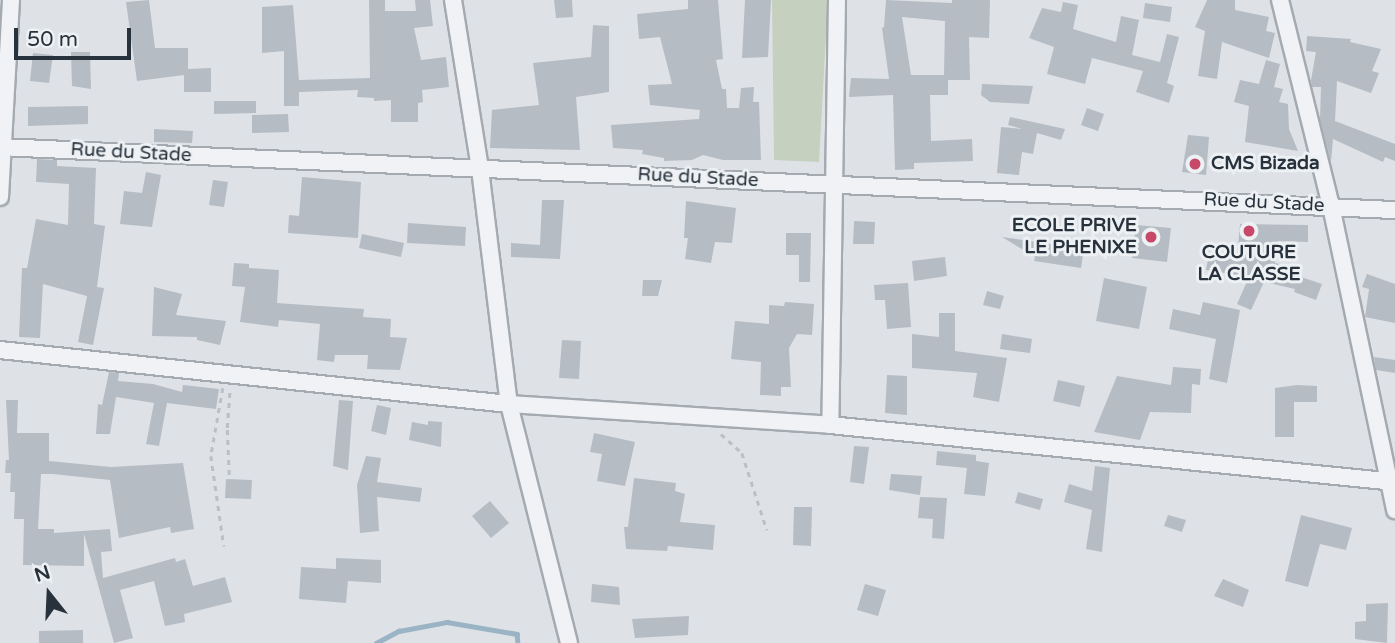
<!DOCTYPE html>
<html>
<head>
<meta charset="utf-8">
<style>
  body { margin:0 }
  #map { position:relative; width:1395px; height:643px; overflow:hidden; background:#dee2e7; font-family:"Varela Round",sans-serif }
  div>[style] { position:absolute }
  [style*='--x'] { left:calc(var(--x)*1px); top:calc(var(--y)*1px); width:calc(var(--w)*1px); rotate:calc(var(--a)*1deg) }
  .green>* { inset:0; background:#c5d0bf }
  .stream>* { height:4.5px; margin:-2.25px; padding:0 2.25px; transform-origin:2.25px; border-radius:2.25px; background:#9ab4c5 }
  .building>* { inset:0; background:#b5bcc3 }
  .path>* { height:2.5px; margin-top:-1.25px; transform-origin:0; background:repeating-linear-gradient(90deg,#bcc0c5 0 5px,transparent 0 10px) }
  .roads { filter:drop-shadow(2px 0 #a4aab0) drop-shadow(-2px 0 #a4aab0) drop-shadow(0 2px #a4aab0) drop-shadow(0 -2px #a4aab0) }
  .street>* { height:16px; margin:-8px; padding:0 8px; transform-origin:8px; border-radius:8px; background:#f0f2f5 }
  .dots>* { width:19px; height:19px; translate:-50% -50%; box-sizing:border-box; border:4px solid #edf1f4; border-radius:50% }
  span { translate:-50% -50%; white-space:nowrap; text-align:center; line-height:1.15; -webkit-text-stroke:6px #edf1f4; paint-order:stroke }
  .street-label { font-size:19px; color:#28323c }
  .poi-label { font-size:19px; color:#28323c; font-weight:700 }
  .left { translate:0 -50%; text-align:left }
  .right { translate:-100% -50%; text-align:right }
  .north { position:absolute; left:14px; top:559px; width:70px; height:70px; -webkit-text-stroke:5px #edf1f4; paint-order:stroke; rotate:342deg; font-size:19px; font-weight:700; line-height:28px; text-align:center; color:#28323c }
  .north::after { content:''; display:block; margin:auto; width:24px; height:32px; background:#28323c; clip-path:polygon(50% 0,100% 100%,50% 72%,0 100%) }
  .scale { position:absolute; left:14px; top:28px; width:117px; height:32px; box-sizing:border-box; border:4px solid #28323c; border-top:0; padding-left:9px; font-size:21px; line-height:24px; white-space:nowrap; color:#28323c; -webkit-text-stroke:5px #edf1f4; paint-order:stroke }
</style>
</head>
<body>
<div id="map">
  <div class="green">
    <div style="clip-path:polygon(772px 0,828px 0,819px 162px,774px 160px)"></div>
  </div>
  <div class="stream">
    <div style="--x:376;--y:643;--w:26;--a:-28"></div>
    <div style="--x:399;--y:631;--w:49;--a:-10.6"></div>
    <div style="--x:447;--y:622;--w:71;--a:9.7"></div>
    <div style="--x:517;--y:634;--w:9;--a:84"></div>
  </div>
  <div class="building">
    <div style="clip-path:polygon(149px 0,155px 48px,188px 48px,188px 69px,211px 68px,211px 92px,184px 92px,184px 75px,137px 81px,126px 2px)"></div>
    <div style="clip-path:polygon(369px 0,385px 0,385px 11px,416px 11px,415px 0,430px 0,433px 26px,414px 28px,421px 60px,446px 57px,449px 87px,422px 90px,423px 102px,418px 103px,418px 122px,391px 122px,391px 100px,374px 101px,374px 98px,357px 97px,358px 90px,299px 92px,299px 106px,284px 106px,284px 51px,262px 53px,262px 7px,293px 5px,299px 80px,370px 78px)"></div>
    <div style="clip-path:polygon(554px 0,572px 0,573px 17px,556px 18px)"></div>
    <div style="clip-path:polygon(688px 0,718px 0,723px 59px,716px 60px,722px 89px,726px 89px,727px 108px,739px 108px,741px 88px,754px 87px,753px 102px,759px 102px,761px 160px,723px 160px,703px 155px,692px 160px,664px 161px,664px 158px,642px 154px,643px 150px,613px 148px,611px 125px,699px 119px,700px 110px,650px 105px,648px 85px,672px 84px,660px 37px,639px 39px,637px 14px,688px 9px)"></div>
    <div style="clip-path:polygon(745px 0,771px 0,768px 57px,742px 58px)"></div>
    <div style="clip-path:polygon(evenodd,886px 0,952px 3px,952px 0,990px 0,989px 38px,969px 37px,970px 80px,948px 80px,948px 95px,930px 95px,931px 141px,972px 139px,973px 161px,914px 163px,914px 169px,895px 170px,893px 95px,849px 97px,851px 78px,889px 79px,882px 28px,884px 27px,886px 0,902px 17px,945px 21px,944px 75px,911px 75px,902px 17px)"></div>
    <div style="clip-path:polygon(1207px 0,1235px 0,1235px 10px,1269px 17px,1266px 31px,1275px 33px,1269px 58px,1222px 42px,1217px 79px,1198px 76px,1205px 31px,1195px 27px)"></div>
    <div style="clip-path:polygon(1063px 2px,1078px 5px,1073px 29px,1116px 42px,1121px 16px,1139px 20px,1132px 55px,1160px 62px,1167px 34px,1179px 37px,1167px 83px,1174px 86px,1169px 103px,1136px 92px,1143px 71px,1092px 58px,1085px 84px,1047px 74px,1054px 47px,1029px 38px,1042px 8px,1061px 12px)"></div>
    <div style="clip-path:polygon(1145px 3px,1172px 7px,1170px 22px,1143px 18px)"></div>
    <div style="clip-path:polygon(593px 25px,609px 26px,609px 92px,576px 97px,580px 150px,490px 148px,492px 110px,539px 105px,533px 63px,591px 57px)"></div>
    <div style="clip-path:polygon(1307px 36px,1351px 39px,1350px 42px,1381px 49px,1372px 71px,1379px 73px,1371px 93px,1337px 81px,1335px 121px,1395px 144px,1395px 161px,1385px 157px,1383px 162px,1333px 139px,1331px 162px,1320px 119px,1321px 87px,1312px 87px,1311px 80px,1316px 52px,1306px 51px)"></div>
    <div style="clip-path:polygon(71px 52px,90px 52px,91px 89px,72px 86px)"></div>
    <div style="clip-path:polygon(33px 53px,53px 55px,49px 83px,30px 81px)"></div>
    <div style="clip-path:polygon(1266px 60px,1280px 64px,1274px 87px,1283px 89px,1279px 102px,1288px 104px,1289px 129px,1298px 151px,1245px 142px,1249px 106px,1234px 102px,1240px 80px,1259px 84px)"></div>
    <div style="clip-path:polygon(982px 84px,1033px 86px,1029px 104px,990px 102px,981px 95px)"></div>
    <div style="clip-path:polygon(214px 101px,256px 101px,256px 113px,214px 114px)"></div>
    <div style="clip-path:polygon(88px 106px,88px 124px,28px 126px,28px 107px)"></div>
    <div style="clip-path:polygon(1087px 108px,1104px 114px,1098px 131px,1081px 125px)"></div>
    <div style="clip-path:polygon(288px 114px,289px 132px,252px 133px,252px 115px)"></div>
    <div style="clip-path:polygon(1010px 117px,1065px 129px,1061px 140px,1037px 133px,1033px 154px,1022px 152px,1019px 175px,997px 173px,1001px 127px,1022px 129px,1008px 125px)"></div>
    <div style="clip-path:polygon(154px 129px,193px 131px,192px 143px,154px 142px)"></div>
    <div style="clip-path:polygon(1188px 135px,1209px 137px,1206px 175px,1182px 172px)"></div>
    <div style="clip-path:polygon(37px 159px,57px 160px,57px 166px,96px 168px,94px 224px,105px 226px,97px 287px,104px 288px,93px 345px,78px 342px,87px 296px,43px 284px,40px 338px,19px 337px,22px 268px,27px 268px,36px 219px,68px 225px,69px 184px,36px 182px)"></div>
    <div style="clip-path:polygon(146px 172px,161px 175px,152px 227px,120px 224px,124px 191px,142px 193px)"></div>
    <div style="clip-path:polygon(302px 177px,361px 182px,358px 238px,288px 233px,289px 215px,299px 216px)"></div>
    <div style="clip-path:polygon(213px 180px,228px 182px,224px 207px,209px 205px)"></div>
    <div style="clip-path:polygon(542px 200px,564px 200px,560px 259px,511px 257px,511px 243px,540px 245px)"></div>
    <div style="clip-path:polygon(686px 201px,736px 208px,732px 243px,715px 242px,711px 263px,685px 259px,688px 238px,684px 238px)"></div>
    <div style="clip-path:polygon(854px 221px,875px 222px,874px 244px,853px 244px)"></div>
    <div style="clip-path:polygon(408px 223px,466px 227px,465px 246px,407px 243px)"></div>
    <div style="clip-path:polygon(1240px 224px,1308px 225px,1308px 242px,1278px 241px,1275px 263px,1296px 267px,1295px 275px,1322px 284px,1316px 300px,1294px 292px,1295px 289px,1264px 282px,1251px 310px,1237px 304px,1249px 277px,1206px 270px,1209px 254px,1237px 258px)"></div>
    <div style="clip-path:polygon(1136px 225px,1171px 228px,1167px 262px,1132px 258px)"></div>
    <div style="clip-path:polygon(786px 233px,811px 233px,810px 282px,799px 282px,799px 255px,786px 255px)"></div>
    <div style="clip-path:polygon(362px 234px,404px 243px,401px 257px,359px 248px)"></div>
    <div style="clip-path:polygon(1002px 237px,1084px 249px,1081px 268px,1034px 261px,1035px 257px)"></div>
    <div style="clip-path:polygon(945px 257px,947px 276px,914px 281px,912px 261px)"></div>
    <div style="clip-path:polygon(234px 263px,249px 264px,249px 268px,279px 270px,277px 303px,364px 309px,363px 317px,391px 319px,390px 337px,407px 338px,400px 370px,367px 369px,368px 355px,335px 355px,334px 362px,317px 360px,320px 324px,279px 320px,278px 327px,240px 322px,245px 287px,232px 286px)"></div>
    <div style="clip-path:polygon(1367px 274px,1395px 284px,1395px 323px,1365px 317px,1369px 289px,1362px 287px)"></div>
    <div style="clip-path:polygon(1104px 278px,1147px 287px,1139px 329px,1096px 321px)"></div>
    <div style="clip-path:polygon(643px 280px,662px 280px,658px 296px,642px 296px)"></div>
    <div style="clip-path:polygon(908px 283px,911px 327px,887px 329px,885px 300px,875px 300px,874px 285px)"></div>
    <div style="clip-path:polygon(154px 287px,182px 294px,176px 315px,226px 321px,220px 345px,197px 340px,197px 337px,152px 336px)"></div>
    <div style="clip-path:polygon(987px 291px,1004px 296px,1000px 309px,983px 305px)"></div>
    <div style="clip-path:polygon(785px 302px,814px 304px,812px 335px,797px 334px,789px 348px,791px 387px,781px 387px,781px 396px,760px 395px,761px 362px,731px 359px,735px 321px,769px 324px,769px 305px,784px 306px)"></div>
    <div style="clip-path:polygon(1203px 302px,1240px 310px,1227px 383px,1209px 379px,1216px 339px,1169px 329px,1173px 309px,1200px 315px)"></div>
    <div style="clip-path:polygon(939px 313px,955px 313px,955px 351px,1007px 358px,999px 402px,973px 397px,977px 373px,912px 368px,912px 334px,939px 337px)"></div>
    <div style="clip-path:polygon(1002px 334px,1032px 339px,1030px 353px,1000px 349px)"></div>
    <div style="clip-path:polygon(562px 340px,581px 341px,579px 379px,559px 378px)"></div>
    <div style="clip-path:polygon(1374px 357px,1395px 360px,1395px 373px,1376px 370px)"></div>
    <div style="clip-path:polygon(1173px 367px,1201px 369px,1200px 385px,1192px 384px,1191px 413px,1150px 412px,1140px 440px,1094px 432px,1117px 376px,1171px 385px)"></div>
    <div style="clip-path:polygon(109px 372px,119px 373px,118px 381px,153px 384px,182px 392px,183px 385px,219px 389px,216px 409px,167px 403px,159px 446px,146px 444px,154px 403px,116px 397px,110px 434px,96px 434px,98px 404px,102px 405px)"></div>
    <div style="clip-path:polygon(887px 375px,907px 376px,907px 415px,885px 413px)"></div>
    <div style="clip-path:polygon(1058px 380px,1085px 386px,1080px 407px,1053px 401px)"></div>
    <div style="clip-path:polygon(1297px 385px,1317px 386px,1317px 402px,1294px 402px,1294px 437px,1275px 437px,1275px 388px)"></div>
    <div style="clip-path:polygon(6px 400px,18px 400px,17px 433px,49px 433px,49px 461px,111px 467px,183px 463px,194px 529px,171px 533px,170px 527px,119px 538px,110px 480px,53px 474px,41px 474px,38px 529px,54px 529px,54px 533px,110px 529px,112px 551px,101px 552px,103px 578px,175px 558px,176px 562px,185px 559px,193px 586px,225px 577px,232px 602px,184px 614px,185px 622px,165px 626px,154px 581px,120px 590px,133px 638px,114px 643px,84px 534px,84px 566px,23px 565px,24px 519px,14px 519px,15px 492px,10px 492px,11px 473px,5px 473px,6px 460px,9px 460px)"></div>
    <div style="clip-path:polygon(339px 400px,353px 401px,348px 470px,333px 466px)"></div>
    <div style="clip-path:polygon(377px 405px,391px 408px,386px 435px,371px 431px)"></div>
    <div style="clip-path:polygon(428px 421px,442px 422px,441px 447px,409px 440px,412px 422px,428px 425px)"></div>
    <div style="clip-path:polygon(594px 433px,635px 442px,625px 486px,597px 481px,602px 454px,590px 452px)"></div>
    <div style="clip-path:polygon(854px 446px,869px 447px,864px 484px,850px 482px)"></div>
    <div style="clip-path:polygon(937px 451px,976px 455px,976px 461px,989px 463px,985px 496px,964px 494px,967px 468px,936px 465px)"></div>
    <div style="clip-path:polygon(366px 456px,381px 458px,377px 482px,422px 488px,420px 502px,377px 497px,379px 531px,360px 533px,357px 485px)"></div>
    <div style="clip-path:polygon(1095px 466px,1110px 468px,1102px 552px,1086px 549px,1092px 510px,1064px 502px,1069px 484px,1092px 491px)"></div>
    <div style="clip-path:polygon(891px 474px,922px 476px,920px 495px,889px 490px)"></div>
    <div style="clip-path:polygon(634px 478px,676px 483px,675px 491px,685px 494px,680px 522px,715px 525px,713px 550px,668px 546px,667px 551px,626px 549px,624px 527px,628px 527px)"></div>
    <div style="clip-path:polygon(226px 479px,252px 480px,251px 499px,225px 498px)"></div>
    <div style="clip-path:polygon(1018px 492px,1043px 499px,1040px 510px,1015px 503px)"></div>
    <div style="clip-path:polygon(920px 497px,947px 498px,944px 539px,932px 538px,933px 519px,918px 518px)"></div>
    <div style="clip-path:polygon(490px 501px,509px 523px,491px 538px,472px 516px)"></div>
    <div style="clip-path:polygon(794px 507px,812px 507px,811px 546px,793px 545px)"></div>
    <div style="clip-path:polygon(1168px 515px,1186px 520px,1182px 532px,1164px 526px)"></div>
    <div style="clip-path:polygon(1301px 515px,1352px 528px,1346px 550px,1320px 544px,1308px 587px,1285px 581px)"></div>
    <div style="clip-path:polygon(336px 558px,381px 560px,381px 583px,348px 581px,346px 603px,299px 599px,301px 567px,336px 569px)"></div>
    <div style="clip-path:polygon(1223px 579px,1249px 590px,1243px 607px,1214px 596px)"></div>
    <div style="clip-path:polygon(592px 584px,619px 587px,620px 605px,591px 602px)"></div>
    <div style="clip-path:polygon(865px 584px,886px 590px,878px 616px,857px 610px)"></div>
    <div style="clip-path:polygon(1388px 603px,1387px 643px,1355px 639px,1355px 622px,1366px 621px,1366px 604px)"></div>
    <div style="clip-path:polygon(689px 616px,688px 635px,635px 638px,632px 619px)"></div>
    <div style="clip-path:polygon(83px 630px,83px 643px,39px 643px,39px 631px)"></div>
  </div>
  <div class="path">
    <div style="--x:223;--y:388;--w:69;--a:100"></div>
    <div style="--x:211;--y:456;--w:91;--a:81.8"></div>
    <div style="--x:721;--y:434;--w:28;--a:42"></div>
    <div style="--x:742;--y:453;--w:81;--a:72"></div>
    <div style="--x:229;--y:475;--w:47;--a:-92.4"></div>
    <div style="--x:227;--y:428;--w:40;--a:-85.7"></div>
  </div>
  <div class="roads">
    <div class="street">
      <div style="--x:453;--y:0;--w:171;--a:80.9"></div>
      <div style="--x:480;--y:169;--w:237;--a:83"></div>
      <div style="--x:509;--y:404;--w:246;--a:75.9"></div>
      <div style="--x:837;--y:0;--w:425;--a:90.9"></div>
      <div style="--x:830;--y:425;--w:568;--a:5.76"></div>
      <div style="--x:1280;--y:0;--w:212;--a:76.1"></div>
      <div style="--x:1331;--y:206;--w:311;--a:78.1"></div>
      <div style="--x:0;--y:147;--w:1396;--a:2.59"></div>
      <div style="--x:0;--y:197;--w:197;--a:-86.8"></div>
      <div style="--x:0;--y:350;--w:512;--a:6.06"></div>
      <div style="--x:509;--y:404;--w:322;--a:3.7"></div>
    </div>
  </div>
  <div class="dots">
    <div style="left:1195px;top:164px;background:#c74868"></div>
    <div style="left:1249px;top:231px;background:#c74868"></div>
    <div style="left:1151px;top:237px;background:#c74868"></div>
  </div>
  <div class="street-label">
    <span style="left:131px;top:153px;rotate:3deg">Rue du Stade</span>
    <span style="left:698px;top:178px;rotate:3deg">Rue du Stade</span>
    <span style="left:1264px;top:203px;rotate:3deg">Rue du Stade</span>
  </div>
  <div class="poi-label">
    <span class="left" style="left:1211px;top:164px">CMS Bizada</span>
    <span class="right" style="left:1137px;top:237px">ECOLE PRIVE<br>LE PHENIXE</span>
    <span style="left:1249px;top:264px">COUTURE<br>LA CLASSE</span>
  </div>
  <div class="north">N</div>
  <div class="scale">50 m</div>
</div>
</body>
</html>
